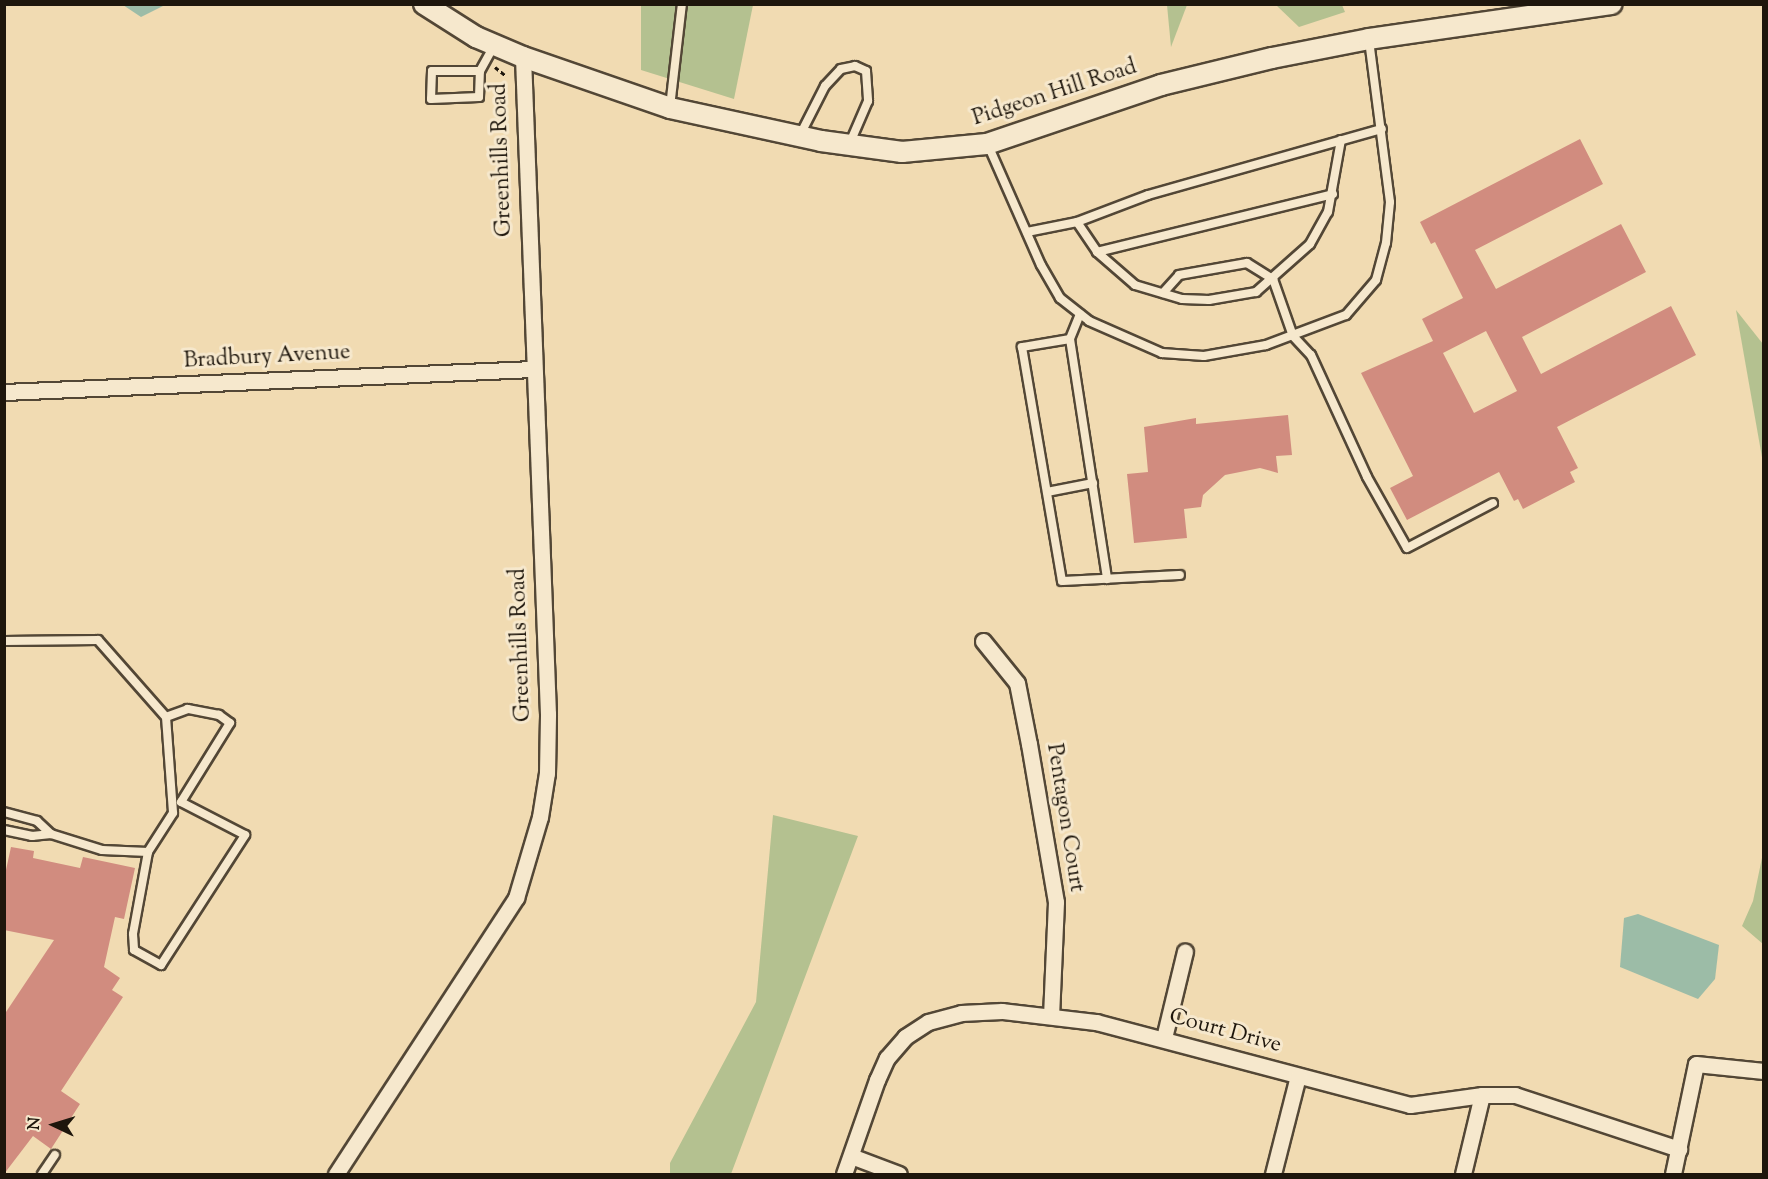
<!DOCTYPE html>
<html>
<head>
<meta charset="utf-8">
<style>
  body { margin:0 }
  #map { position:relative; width:1768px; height:1179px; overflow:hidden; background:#f1dbb2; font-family:"Sorts Mill Goudy",serif }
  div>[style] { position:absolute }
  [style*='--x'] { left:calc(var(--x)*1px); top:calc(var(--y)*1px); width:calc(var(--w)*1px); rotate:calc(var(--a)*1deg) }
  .green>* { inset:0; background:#b4c190 }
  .water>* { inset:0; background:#9cbca7 }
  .building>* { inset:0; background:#d18c7f }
  .path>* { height:3px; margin-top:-1.5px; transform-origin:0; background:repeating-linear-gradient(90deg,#1e160c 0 4.5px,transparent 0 7.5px) }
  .roads { filter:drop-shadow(2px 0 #534736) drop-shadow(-2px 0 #534736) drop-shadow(0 2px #534736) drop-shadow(0 -2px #534736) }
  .service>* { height:8px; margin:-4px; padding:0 4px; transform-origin:4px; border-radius:4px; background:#f6e8cd }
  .minor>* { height:15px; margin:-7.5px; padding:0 7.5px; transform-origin:7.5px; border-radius:7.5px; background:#f6e8cd }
  .tertiary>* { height:20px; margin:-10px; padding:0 10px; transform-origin:10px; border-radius:10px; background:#f6e8cd }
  span { translate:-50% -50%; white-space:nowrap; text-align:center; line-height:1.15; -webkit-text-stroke:6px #f6e8cd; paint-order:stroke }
  .street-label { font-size:22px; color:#1e160c }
  .frame { position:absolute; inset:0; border:6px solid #1e160c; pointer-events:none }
  .north { position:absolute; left:24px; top:1095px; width:60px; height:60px; -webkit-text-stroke:4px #f6e8cd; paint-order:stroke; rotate:274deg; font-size:16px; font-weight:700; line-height:24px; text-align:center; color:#1e160c }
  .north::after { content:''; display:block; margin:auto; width:21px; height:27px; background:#1e160c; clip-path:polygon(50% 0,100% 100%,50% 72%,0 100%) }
</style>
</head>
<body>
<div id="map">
  <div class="green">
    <div style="clip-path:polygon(641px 5px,753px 5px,734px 99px,641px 70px)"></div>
    <div style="clip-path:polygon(1167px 5px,1187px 5px,1171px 47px)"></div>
    <div style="clip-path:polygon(1276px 5px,1342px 5px,1345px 12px,1299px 27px)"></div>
    <div style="clip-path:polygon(1736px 310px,1763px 344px,1763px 463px)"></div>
    <div style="clip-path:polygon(773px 815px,858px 836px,731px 1174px,670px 1174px,670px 1163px,756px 1002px)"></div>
    <div style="clip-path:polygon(1763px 853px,1764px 944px,1763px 944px,1742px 926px,1753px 901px)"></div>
  </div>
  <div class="water">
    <div style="clip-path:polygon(123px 5px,123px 4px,165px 5px,141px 17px)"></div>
    <div style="clip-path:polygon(1638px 914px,1719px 945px,1715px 979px,1698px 999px,1620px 967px,1624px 918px)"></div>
  </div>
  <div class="building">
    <div style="clip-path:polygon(evenodd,1580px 139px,1603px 184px,1475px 250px,1496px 289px,1621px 224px,1646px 272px,1522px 337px,1541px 374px,1671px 306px,1696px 355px,1557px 427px,1578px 468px,1570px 472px,1575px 482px,1523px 509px,1518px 499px,1514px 501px,1499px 472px,1407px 520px,1390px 488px,1413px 476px,1361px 373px,1433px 341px,1422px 319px,1463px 298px,1435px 242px,1431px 244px,1420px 222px,1580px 139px,1486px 331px,1517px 391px,1474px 413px,1443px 353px,1486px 331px)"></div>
    <div style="clip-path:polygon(1288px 415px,1292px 455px,1276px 456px,1278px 473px,1260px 468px,1225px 475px,1203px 495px,1201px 507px,1184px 509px,1187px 538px,1134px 543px,1127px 474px,1148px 472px,1144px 427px,1196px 418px,1196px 424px)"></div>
    <div style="clip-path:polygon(11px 847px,34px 851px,33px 858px,80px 868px,83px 857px,135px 868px,124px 919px,115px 917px,104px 967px,120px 978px,112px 990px,123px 997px,61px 1091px,80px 1104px,51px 1149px,33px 1136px,4px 1174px,4px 1015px,54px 940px,4px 930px,4px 879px)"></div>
  </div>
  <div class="path">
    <div style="--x:495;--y:67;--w:13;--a:39"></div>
  </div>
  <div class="roads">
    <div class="service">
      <div style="--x:480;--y:71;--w:48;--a:180"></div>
      <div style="--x:432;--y:71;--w:28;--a:92"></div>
      <div style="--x:431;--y:99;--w:48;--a:-2.4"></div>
      <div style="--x:479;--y:97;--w:26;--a:-88"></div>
      <div style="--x:480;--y:71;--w:29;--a:-61"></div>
      <div style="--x:670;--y:107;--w:104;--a:-83.4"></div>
      <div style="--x:800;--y:135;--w:55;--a:-63"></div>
      <div style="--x:825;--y:86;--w:23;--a:-47"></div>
      <div style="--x:841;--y:69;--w:14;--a:-12"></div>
      <div style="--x:855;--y:66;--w:12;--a:24"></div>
      <div style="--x:866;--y:71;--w:30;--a:86"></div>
      <div style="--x:868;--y:101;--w:48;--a:113.4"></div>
      <div style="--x:988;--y:145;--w:131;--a:66.2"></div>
      <div style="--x:1041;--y:265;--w:38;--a:60"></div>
      <div style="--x:1060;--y:298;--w:37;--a:38"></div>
      <div style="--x:1089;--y:321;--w:80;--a:23.7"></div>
      <div style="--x:1162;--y:353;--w:42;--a:4.1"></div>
      <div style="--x:1204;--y:356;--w:63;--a:-10.1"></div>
      <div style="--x:1266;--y:345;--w:85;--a:-20.6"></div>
      <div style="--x:1346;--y:315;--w:46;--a:-49.4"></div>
      <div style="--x:1376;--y:280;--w:38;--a:-75"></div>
      <div style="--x:1386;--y:243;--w:41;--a:-84.4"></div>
      <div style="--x:1390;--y:202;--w:162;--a:-97.4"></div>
      <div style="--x:1077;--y:222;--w:36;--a:56"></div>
      <div style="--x:1097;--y:252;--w:50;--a:41"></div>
      <div style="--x:1135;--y:285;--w:49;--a:16.6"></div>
      <div style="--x:1182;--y:299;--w:27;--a:2"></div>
      <div style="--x:1209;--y:300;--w:48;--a:-9.7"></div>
      <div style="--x:1256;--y:292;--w:72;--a:-41.6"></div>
      <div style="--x:1310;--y:244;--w:37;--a:-61"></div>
      <div style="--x:1328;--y:212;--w:73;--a:-79.8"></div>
      <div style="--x:1027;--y:232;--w:51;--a:-11.3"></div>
      <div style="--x:1077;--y:222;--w:76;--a:-20.8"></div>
      <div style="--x:1148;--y:195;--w:243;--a:-15.8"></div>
      <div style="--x:1097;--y:252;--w:243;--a:-13.8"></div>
      <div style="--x:1163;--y:293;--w:24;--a:-48"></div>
      <div style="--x:1179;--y:275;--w:69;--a:-10"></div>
      <div style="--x:1247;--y:263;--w:31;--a:32"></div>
      <div style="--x:1273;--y:279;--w:60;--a:70.7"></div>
      <div style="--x:1293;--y:336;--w:26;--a:47"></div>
      <div style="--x:1311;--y:355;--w:134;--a:65.3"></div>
      <div style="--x:1367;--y:477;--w:81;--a:60.6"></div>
      <div style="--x:1407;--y:548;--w:97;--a:-27.6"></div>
      <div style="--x:1080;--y:314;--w:27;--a:112"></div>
      <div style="--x:1070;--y:339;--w:49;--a:170.5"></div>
      <div style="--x:1022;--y:347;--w:237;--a:80.3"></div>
      <div style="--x:1062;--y:581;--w:118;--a:-2.9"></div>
      <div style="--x:1070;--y:339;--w:243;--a:81.2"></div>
      <div style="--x:1047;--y:492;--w:47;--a:-11.1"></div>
      <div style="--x:4;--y:641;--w:94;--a:-0.6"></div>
      <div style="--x:98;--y:640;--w:103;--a:48.6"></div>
      <div style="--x:166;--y:717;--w:96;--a:85.8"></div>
      <div style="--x:173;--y:813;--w:46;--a:122.7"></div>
      <div style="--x:4;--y:812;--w:34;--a:15"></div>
      <div style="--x:37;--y:821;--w:19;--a:43"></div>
      <div style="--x:4;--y:830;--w:29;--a:12"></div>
      <div style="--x:32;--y:836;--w:19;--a:-6"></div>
      <div style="--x:51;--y:834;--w:53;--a:17.4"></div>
      <div style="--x:102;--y:850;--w:46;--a:2.5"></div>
      <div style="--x:148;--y:852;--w:83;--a:100.4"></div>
      <div style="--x:133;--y:934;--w:16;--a:86"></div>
      <div style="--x:134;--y:950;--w:31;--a:29"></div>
      <div style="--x:161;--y:965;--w:155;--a:-57.1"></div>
      <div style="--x:245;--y:835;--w:72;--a:-152.7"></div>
      <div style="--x:181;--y:802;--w:93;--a:-58.2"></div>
      <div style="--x:230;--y:723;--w:14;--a:-144"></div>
      <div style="--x:219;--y:715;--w:32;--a:-169"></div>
      <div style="--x:188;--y:709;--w:23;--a:160"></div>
      <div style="--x:42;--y:1174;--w:23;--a:-56"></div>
    </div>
    <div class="minor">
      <div style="--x:4;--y:392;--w:529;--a:-2.49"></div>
      <div style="--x:983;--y:641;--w:54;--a:51"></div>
      <div style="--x:1017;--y:683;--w:62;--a:78.9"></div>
      <div style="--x:1029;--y:744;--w:160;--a:80.3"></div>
      <div style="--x:1056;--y:902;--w:113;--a:92.5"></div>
      <div style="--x:1164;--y:1038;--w:89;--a:-76.4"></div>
      <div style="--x:851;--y:1156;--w:51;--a:20.6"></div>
      <div style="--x:336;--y:1174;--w:330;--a:-56.9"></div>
      <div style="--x:516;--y:898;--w:84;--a:-73.5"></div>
      <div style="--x:540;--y:817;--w:45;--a:-81"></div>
      <div style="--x:547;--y:773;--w:59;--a:-89"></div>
      <div style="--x:548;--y:714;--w:657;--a:-92.18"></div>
      <div style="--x:844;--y:1174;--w:100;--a:-70.7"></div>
      <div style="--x:877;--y:1080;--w:24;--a:-66"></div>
      <div style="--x:887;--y:1058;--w:28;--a:-49"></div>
      <div style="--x:905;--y:1037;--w:27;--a:-33"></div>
      <div style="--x:928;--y:1022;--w:34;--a:-15"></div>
      <div style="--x:961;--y:1013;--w:41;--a:-2.8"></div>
      <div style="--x:1002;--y:1011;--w:95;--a:6.7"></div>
      <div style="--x:1096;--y:1022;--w:325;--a:14.8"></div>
      <div style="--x:1410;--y:1105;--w:73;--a:-7.9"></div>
      <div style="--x:1482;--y:1095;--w:33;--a:0"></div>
      <div style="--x:1515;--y:1095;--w:173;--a:18.2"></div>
      <div style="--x:1273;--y:1174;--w:101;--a:-75.7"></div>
      <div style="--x:1463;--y:1174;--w:81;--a:-76.5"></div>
      <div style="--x:1673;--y:1174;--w:112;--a:-78.2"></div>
      <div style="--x:1696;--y:1064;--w:68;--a:5.9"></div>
    </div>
    <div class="tertiary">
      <div style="--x:424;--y:4;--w:62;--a:32.4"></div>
      <div style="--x:476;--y:37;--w:51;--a:23.1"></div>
      <div style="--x:523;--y:57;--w:156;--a:19.1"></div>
      <div style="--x:670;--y:108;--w:155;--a:12.3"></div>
      <div style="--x:821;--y:141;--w:82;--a:7.7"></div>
      <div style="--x:902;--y:152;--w:85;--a:-5.4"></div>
      <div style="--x:987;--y:144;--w:184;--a:-18.7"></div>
      <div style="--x:1161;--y:85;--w:114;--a:-13.7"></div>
      <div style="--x:1272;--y:58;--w:99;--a:-11.1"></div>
      <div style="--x:1369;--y:39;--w:245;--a:-8.2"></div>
    </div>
  </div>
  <div class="street-label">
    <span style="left:1055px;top:94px;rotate:-18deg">Pidgeon Hill Road</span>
    <span style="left:503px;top:160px;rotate:-92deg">Greenhills Road</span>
    <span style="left:267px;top:358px;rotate:-3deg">Bradbury Avenue</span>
    <span style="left:522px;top:645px;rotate:-92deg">Greenhills Road</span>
    <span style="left:1064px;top:818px;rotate:81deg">Pentagon Court</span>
    <span style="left:1225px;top:1032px;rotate:15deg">Court Drive</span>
  </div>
  <div class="frame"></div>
  <div class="north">N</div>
</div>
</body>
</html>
